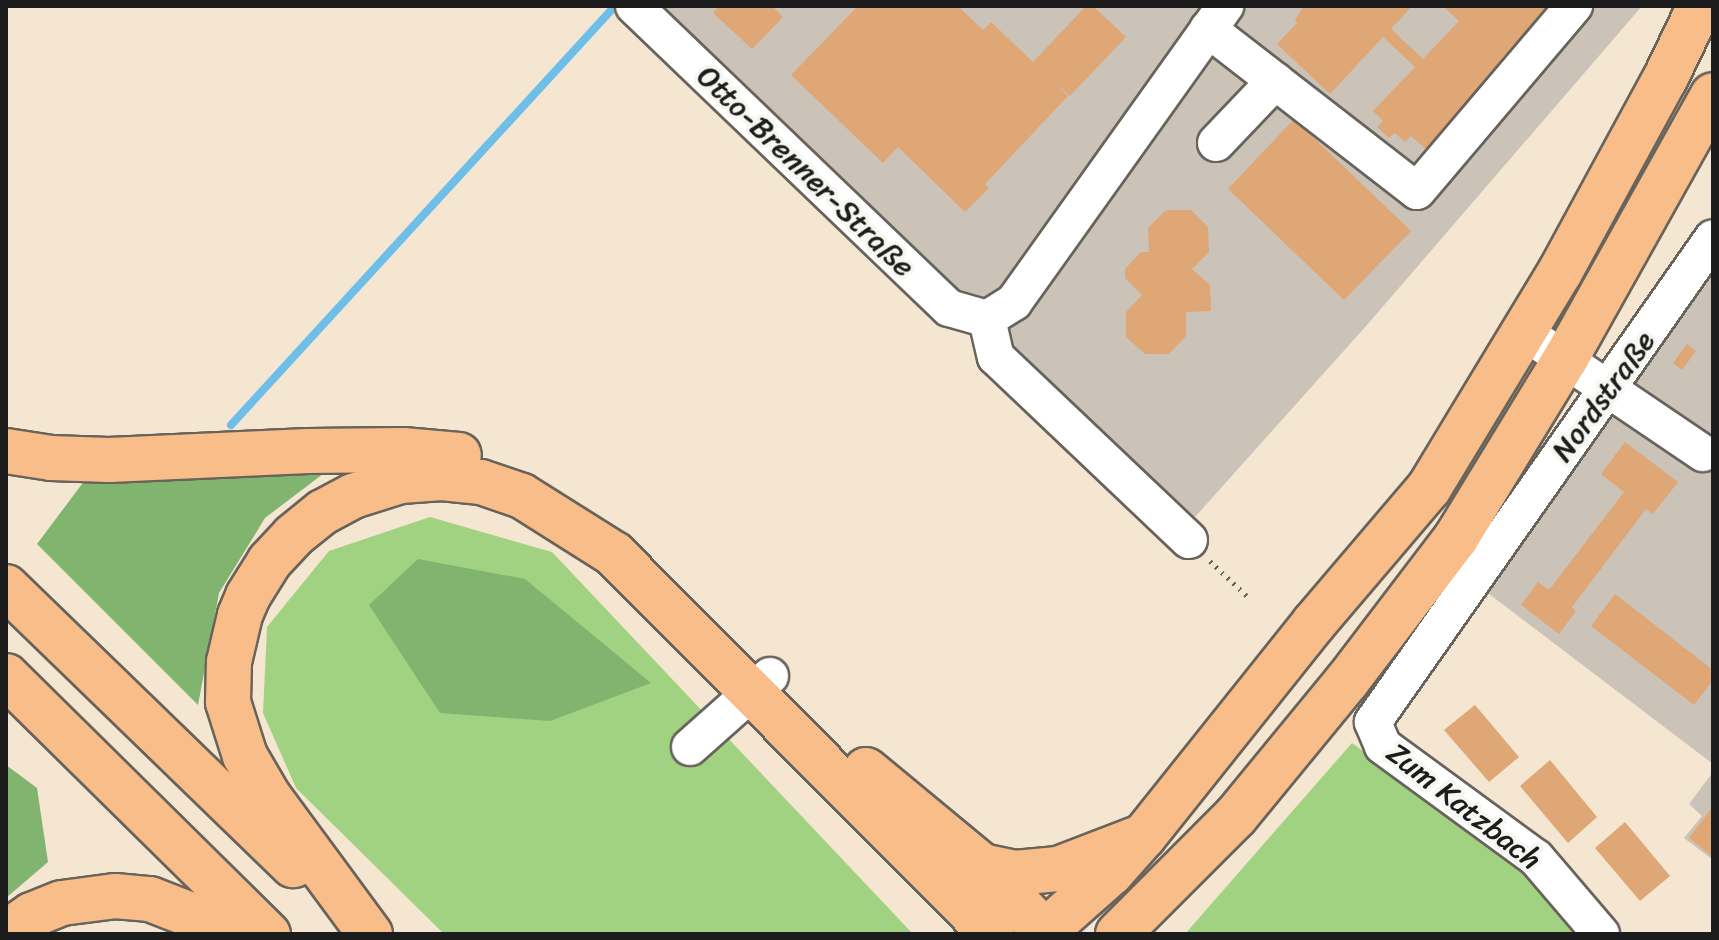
<!DOCTYPE html>
<html>
<head>
<meta charset="utf-8">
<style>
  body { margin:0 }
  #map { position:relative; width:1719px; height:940px; overflow:hidden; background:#f4e6d1; font-family:Sriracha,sans-serif }
  div>[style] { position:absolute }
  [style*='--x'] { left:calc(var(--x)*1px); top:calc(var(--y)*1px); width:calc(var(--w)*1px); rotate:calc(var(--a)*1deg) }
  .industrial>* { inset:0; background:#cbc3b8 }
  .green>* { inset:0; background:#a1d281 }
  .forest>* { inset:0; background:#80b46f }
  .stream>* { height:8px; margin:-4px; padding:0 4px; transform-origin:4px; border-radius:4px; background:#6dbee8 }
  .building>* { inset:0; background:#dfa676 }
  .path>* { height:5px; margin-top:-2.5px; transform-origin:0; background:repeating-linear-gradient(90deg,#68635b 0 2px,transparent 0 8px) }
  .roads { filter:drop-shadow(2px 0 #68635b) drop-shadow(-2px 0 #68635b) drop-shadow(0 2px #68635b) drop-shadow(0 -2px #68635b) }
  .minor>* { height:36px; margin:-18px; padding:0 18px; transform-origin:18px; border-radius:18px; background:#fff }
  .major>* { height:44px; margin:-22px; padding:0 22px; transform-origin:22px; border-radius:22px; background:#f8bd88 }
  .highway>* { height:44px; margin:-22px; padding:0 22px; transform-origin:22px; border-radius:22px; background:#f8bd88 }
  span { translate:-50% -50%; white-space:nowrap; text-align:center; line-height:1.15; -webkit-text-stroke:8px #f6f6f2; paint-order:stroke }
  .street-label { font-size:30px; color:#1c1c1c }
  .frame { position:absolute; inset:0; border:8px solid #1c1c1c; pointer-events:none }
</style>
</head>
<body>
<div id="map">
  <div class="industrial">
    <div style="clip-path:polygon(640px 6px,1642px 6px,1367px 325px,1195px 517px)"></div>
    <div style="clip-path:polygon(1713px 256px,1713px 764px,1480px 587px)"></div>
    <div style="clip-path:polygon(1713px 772px,1713px 860px,1684px 838px,1702px 816px,1689px 804px)"></div>
  </div>
  <div class="green">
    <div style="clip-path:polygon(430px 517px,552px 552px,913px 934px,444px 934px,296px 788px,263px 713px,267px 627px,329px 551px)"></div>
    <div style="clip-path:polygon(1352px 743px,1534px 876px,1577px 934px,1185px 934px)"></div>
  </div>
  <div class="forest">
    <div style="clip-path:polygon(336px 464px,265px 518px,219px 593px,198px 705px,37px 544px,85px 480px)"></div>
    <div style="clip-path:polygon(418px 559px,525px 579px,651px 683px,550px 721px,440px 713px,369px 605px)"></div>
    <div style="clip-path:polygon(6px 765px,37px 788px,48px 862px,6px 898px)"></div>
  </div>
  <div class="stream">
    <div style="--x:231;--y:425;--w:567;--a:-47.5"></div>
  </div>
  <div class="building">
    <div style="clip-path:polygon(719px 6px,772px 6px,783px 17px,752px 49px,713px 13px)"></div>
    <div style="clip-path:polygon(858px 6px,958px 6px,983px 30px,991px 22px,1033px 62px,1086px 6px,1093px 6px,1126px 37px,1070px 96px,1057px 85px,1068px 96px,985px 184px,989px 188px,965px 212px,898px 147px,883px 163px,791px 75px)"></div>
    <div style="clip-path:polygon(1304px 6px,1412px 6px,1391px 29px,1423px 59px,1459px 21px,1443px 6px,1550px 6px,1500px 60px,1506px 66px,1427px 150px,1411px 136px,1405px 142px,1395px 133px,1389px 138px,1377px 127px,1383px 121px,1373px 111px,1415px 67px,1383px 37px,1330px 94px,1277px 44px,1297px 23px,1295px 20px)"></div>
    <div style="clip-path:polygon(1294px 119px,1411px 231px,1344px 300px,1228px 189px)"></div>
    <div style="clip-path:polygon(1166px 210px,1191px 210px,1208px 227px,1209px 252px,1192px 269px,1210px 285px,1211px 311px,1186px 312px,1186px 336px,1169px 354px,1145px 354px,1126px 337px,1126px 312px,1142px 295px,1125px 278px,1125px 269px,1141px 252px,1149px 252px,1148px 228px)"></div>
    <div style="clip-path:polygon(1687px 344px,1696px 351px,1682px 370px,1673px 363px)"></div>
    <div style="clip-path:polygon(1625px 442px,1678px 482px,1653px 514px,1646px 509px,1572px 607px,1576px 611px,1559px 634px,1521px 605px,1538px 582px,1549px 590px,1624px 492px,1601px 474px)"></div>
    <div style="clip-path:polygon(1615px 594px,1713px 670px,1713px 680px,1694px 705px,1591px 626px)"></div>
    <div style="clip-path:polygon(1475px 705px,1519px 757px,1489px 782px,1444px 730px)"></div>
    <div style="clip-path:polygon(1550px 760px,1597px 817px,1568px 843px,1520px 786px)"></div>
    <div style="clip-path:polygon(1713px 806px,1713px 857px,1689px 838px)"></div>
    <div style="clip-path:polygon(1625px 822px,1670px 876px,1640px 901px,1595px 848px)"></div>
  </div>
  <div class="path">
    <div style="--x:1210;--y:561;--w:51;--a:43.4"></div>
  </div>
  <div class="roads">
    <div class="minor">
      <div style="--x:634;--y:6;--w:436;--a:43.8"></div>
      <div style="--x:949;--y:308;--w:40;--a:16"></div>
      <div style="--x:987;--y:319;--w:32;--a:-32"></div>
      <div style="--x:1014;--y:302;--w:364;--a:-54.5"></div>
      <div style="--x:1208;--y:29;--w:264;--a:37.8"></div>
      <div style="--x:1417;--y:191;--w:243;--a:-49.7"></div>
      <div style="--x:1216;--y:143;--w:86;--a:-46.4"></div>
      <div style="--x:987;--y:319;--w:39;--a:77"></div>
      <div style="--x:996;--y:357;--w:266;--a:43.5"></div>
      <div style="--x:1524;--y:332;--w:216;--a:34.1"></div>
      <div style="--x:690;--y:747;--w:107;--a:-41.6"></div>
      <div style="--x:1601;--y:934;--w:100;--a:-130.5"></div>
      <div style="--x:1536;--y:858;--w:190;--a:-143.8"></div>
      <div style="--x:1383;--y:746;--w:26;--a:-113"></div>
      <div style="--x:1373;--y:722;--w:591;--a:-54.91"></div>
    </div>
    <div class="major">
      <div style="--x:1042;--y:934;--w:92;--a:-41.5"></div>
      <div style="--x:1111;--y:873;--w:50;--a:-48.3"></div>
      <div style="--x:1144;--y:836;--w:273;--a:-51.4"></div>
      <div style="--x:1314;--y:623;--w:177;--a:-49.6"></div>
      <div style="--x:1429;--y:488;--w:253;--a:-58.8"></div>
      <div style="--x:1560;--y:272;--w:220;--a:-61.5"></div>
      <div style="--x:1665;--y:79;--w:81;--a:-64.4"></div>
      <div style="--x:1118;--y:934;--w:167;--a:-45"></div>
      <div style="--x:1236;--y:816;--w:175;--a:-50.6"></div>
      <div style="--x:1347;--y:681;--w:180;--a:-52.7"></div>
      <div style="--x:1456;--y:538;--w:211;--a:-58.6"></div>
      <div style="--x:1566;--y:358;--w:301;--a:-60.8"></div>
    </div>
    <div class="highway">
      <div style="--x:6;--y:451;--w:46;--a:8.8"></div>
      <div style="--x:51;--y:458;--w:58;--a:2"></div>
      <div style="--x:109;--y:460;--w:199;--a:-2.6"></div>
      <div style="--x:308;--y:451;--w:95;--a:-0.6"></div>
      <div style="--x:403;--y:450;--w:56;--a:5.1"></div>
      <div style="--x:6;--y:587;--w:400;--a:44.1"></div>
      <div style="--x:6;--y:676;--w:368;--a:44.6"></div>
      <div style="--x:866;--y:770;--w:151;--a:39.6"></div>
      <div style="--x:982;--y:866;--w:91;--a:46.3"></div>
      <div style="--x:982;--y:866;--w:34;--a:12"></div>
      <div style="--x:1015;--y:873;--w:43;--a:-5.3"></div>
      <div style="--x:1058;--y:869;--w:92;--a:-21"></div>
      <div style="--x:6;--y:933;--w:32;--a:-35"></div>
      <div style="--x:32;--y:915;--w:32;--a:-22"></div>
      <div style="--x:62;--y:903;--w:53;--a:-7.5"></div>
      <div style="--x:115;--y:896;--w:35;--a:5"></div>
      <div style="--x:150;--y:899;--w:97;--a:21.3"></div>
      <div style="--x:370;--y:934;--w:170;--a:-126.4"></div>
      <div style="--x:269;--y:797;--w:48;--a:-120.3"></div>
      <div style="--x:245;--y:756;--w:57;--a:-107.5"></div>
      <div style="--x:228;--y:702;--w:40;--a:-88.6"></div>
      <div style="--x:229;--y:662;--w:48;--a:-76.8"></div>
      <div style="--x:240;--y:615;--w:21;--a:-67"></div>
      <div style="--x:248;--y:596;--w:40;--a:-58"></div>
      <div style="--x:269;--y:562;--w:35;--a:-47"></div>
      <div style="--x:293;--y:536;--w:38;--a:-39"></div>
      <div style="--x:323;--y:512;--w:34;--a:-28"></div>
      <div style="--x:353;--y:496;--w:50;--a:-17.4"></div>
      <div style="--x:401;--y:481;--w:41;--a:-4.2"></div>
      <div style="--x:442;--y:478;--w:39;--a:6"></div>
      <div style="--x:481;--y:482;--w:43;--a:18.9"></div>
      <div style="--x:522;--y:496;--w:109;--a:32.2"></div>
      <div style="--x:614;--y:554;--w:536;--a:45.15"></div>
    </div>
  </div>
  <div class="street-label">
    <span style="left:806px;top:171px;rotate:44deg">Otto-Brenner-Straße</span>
    <span style="left:1603px;top:396px;rotate:-54deg">Nordstraße</span>
    <span style="left:1464px;top:806px;rotate:38deg">Zum Katzbach</span>
  </div>
  <div class="frame"></div>
</div>
</body>
</html>
